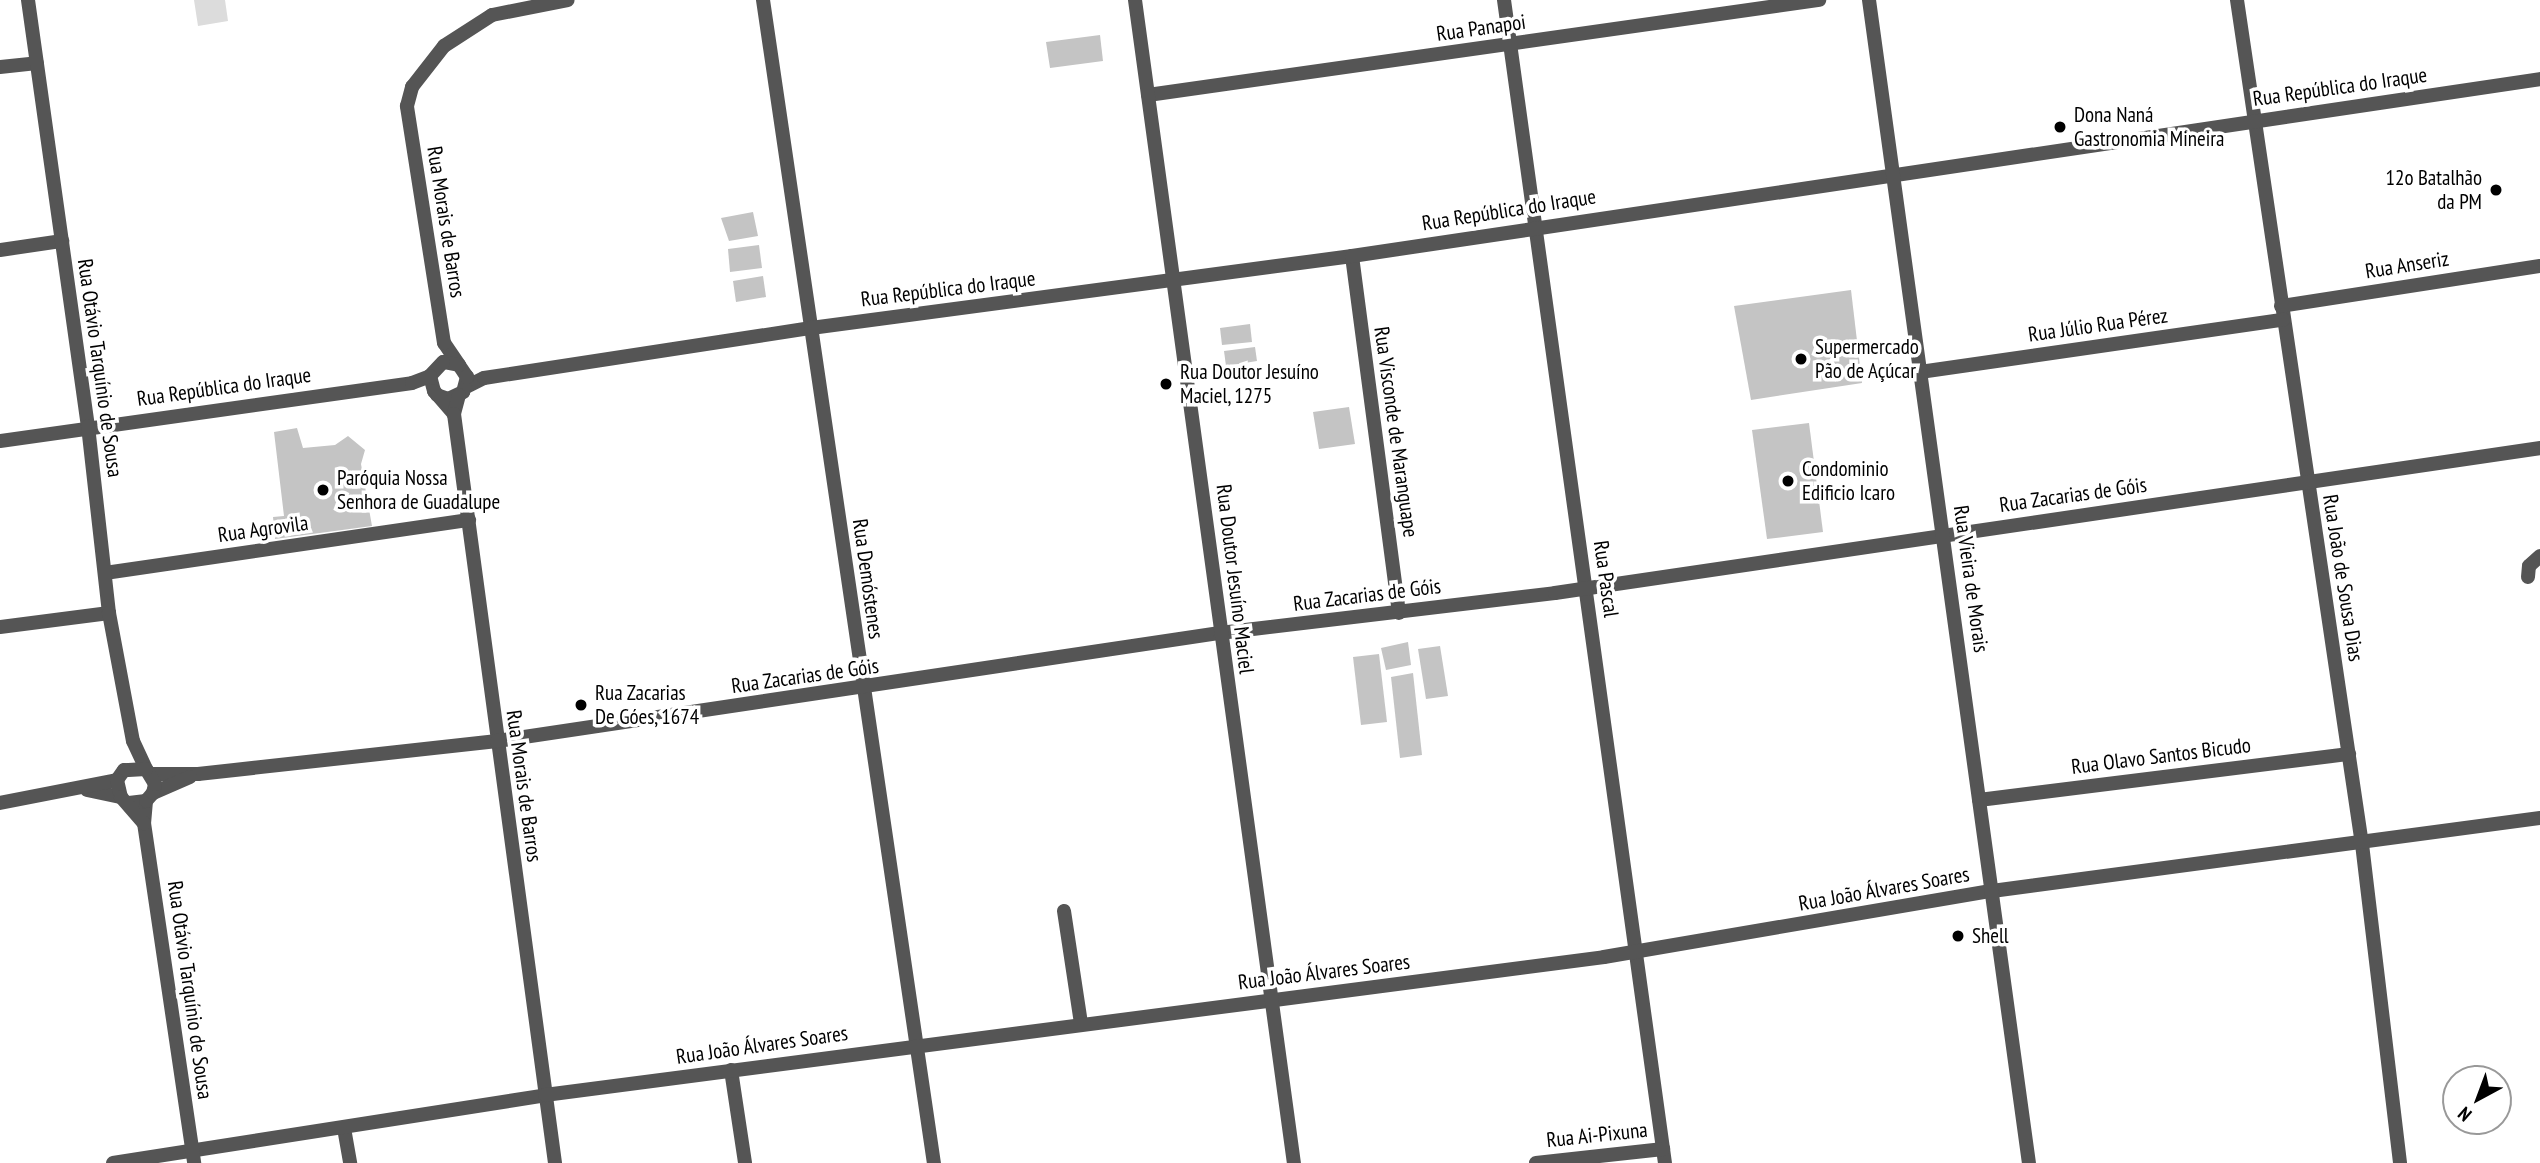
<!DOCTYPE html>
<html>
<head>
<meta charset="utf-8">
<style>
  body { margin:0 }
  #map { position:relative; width:2540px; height:1163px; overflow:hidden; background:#fff; font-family:"PT Sans Narrow",sans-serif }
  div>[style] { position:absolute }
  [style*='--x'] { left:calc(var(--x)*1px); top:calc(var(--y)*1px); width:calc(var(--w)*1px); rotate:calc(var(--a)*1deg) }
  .green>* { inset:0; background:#dcdcdc }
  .building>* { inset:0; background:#c4c4c4 }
  .minor>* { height:14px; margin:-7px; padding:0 7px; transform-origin:7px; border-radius:7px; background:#555 }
  .tertiary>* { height:14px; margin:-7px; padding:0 7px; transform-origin:7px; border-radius:7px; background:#555 }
  .dots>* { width:19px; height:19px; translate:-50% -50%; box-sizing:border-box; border:4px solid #fff; border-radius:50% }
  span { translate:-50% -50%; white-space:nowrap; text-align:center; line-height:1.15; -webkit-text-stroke:7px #fff; paint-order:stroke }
  .street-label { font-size:21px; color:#000 }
  .poi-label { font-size:21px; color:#000 }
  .left { translate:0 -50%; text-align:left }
  .right { translate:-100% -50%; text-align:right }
  .north { position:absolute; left:2442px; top:1065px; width:70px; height:70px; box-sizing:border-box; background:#fff; border:2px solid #999; border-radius:50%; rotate:221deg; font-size:19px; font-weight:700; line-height:28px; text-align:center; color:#000 }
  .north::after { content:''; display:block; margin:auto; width:24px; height:32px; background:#000; clip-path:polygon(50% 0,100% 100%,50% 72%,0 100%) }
</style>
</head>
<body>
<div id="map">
  <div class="green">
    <div style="clip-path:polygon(194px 0,225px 0,228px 21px,198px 26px)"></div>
  </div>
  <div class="building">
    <div style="clip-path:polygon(1100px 35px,1103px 61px,1050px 68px,1046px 42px)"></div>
    <div style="clip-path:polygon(753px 212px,758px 236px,729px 241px,721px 218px)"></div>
    <div style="clip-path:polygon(759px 245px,762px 268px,730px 272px,728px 249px)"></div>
    <div style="clip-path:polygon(763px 276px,766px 297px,736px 302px,733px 281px)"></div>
    <div style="clip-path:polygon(1851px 290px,1862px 383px,1751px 400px,1734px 306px)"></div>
    <div style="clip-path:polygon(1250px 324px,1252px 342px,1222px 345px,1220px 328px)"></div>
    <div style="clip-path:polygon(1255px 347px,1257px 361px,1226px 366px,1224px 351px)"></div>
    <div style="clip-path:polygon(1349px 407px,1355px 444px,1319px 449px,1313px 412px)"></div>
    <div style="clip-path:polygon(1809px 423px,1823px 532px,1767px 539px,1752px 430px)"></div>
    <div style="clip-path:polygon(297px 428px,303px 448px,335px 445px,348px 436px,365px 450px,361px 464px,372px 526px,275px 539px,273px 517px,284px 516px,274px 432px)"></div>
    <div style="clip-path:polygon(1408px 642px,1411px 665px,1386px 670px,1381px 648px)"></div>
    <div style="clip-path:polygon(1440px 646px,1448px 696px,1426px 699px,1418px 649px)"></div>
    <div style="clip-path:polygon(1379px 654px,1387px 722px,1361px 725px,1353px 657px)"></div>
    <div style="clip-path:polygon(1413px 673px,1422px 755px,1400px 758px,1391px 677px)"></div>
  </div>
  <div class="minor">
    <div style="--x:763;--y:0;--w:1176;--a:81.64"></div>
    <div style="--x:1504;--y:0;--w:1174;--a:82.12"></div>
    <div style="--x:2237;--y:0;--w:853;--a:81.58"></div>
    <div style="--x:2362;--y:844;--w:321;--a:83.2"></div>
    <div style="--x:0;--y:67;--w:37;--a:-6"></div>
    <div style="--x:1148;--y:95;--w:678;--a:-8.06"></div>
    <div style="--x:0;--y:250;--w:63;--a:-8.3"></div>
    <div style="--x:1352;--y:256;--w:360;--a:82.5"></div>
    <div style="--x:2281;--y:306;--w:262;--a:-8.8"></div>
    <div style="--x:459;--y:365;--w:27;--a:-124"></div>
    <div style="--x:444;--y:343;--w:240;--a:-98.9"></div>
    <div style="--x:407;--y:106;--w:20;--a:-75"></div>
    <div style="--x:412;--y:87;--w:52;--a:-52"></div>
    <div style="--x:444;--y:46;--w:57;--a:-32.9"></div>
    <div style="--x:492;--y:15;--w:77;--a:-11.2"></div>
    <div style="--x:1920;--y:372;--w:367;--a:-8.2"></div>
    <div style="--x:466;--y:387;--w:20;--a:-27"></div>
    <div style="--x:484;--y:378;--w:331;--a:-8.7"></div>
    <div style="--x:811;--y:328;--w:546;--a:-7.58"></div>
    <div style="--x:1352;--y:256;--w:1201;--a:-8.47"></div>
    <div style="--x:437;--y:395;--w:12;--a:20"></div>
    <div style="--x:448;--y:399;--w:17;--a:-25"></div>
    <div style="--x:463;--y:392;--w:16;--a:-75"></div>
    <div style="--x:467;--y:377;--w:14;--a:-124"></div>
    <div style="--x:459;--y:365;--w:16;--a:-169"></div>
    <div style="--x:443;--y:362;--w:19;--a:133"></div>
    <div style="--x:430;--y:376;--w:16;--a:75"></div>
    <div style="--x:434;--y:391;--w:30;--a:49"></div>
    <div style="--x:459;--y:395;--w:20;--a:105"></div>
    <div style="--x:454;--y:414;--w:756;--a:82.32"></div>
    <div style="--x:0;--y:441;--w:416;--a:-8"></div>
    <div style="--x:412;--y:383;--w:19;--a:-21"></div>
    <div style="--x:105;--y:573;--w:368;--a:-8.3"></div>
    <div style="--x:2528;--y:577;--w:11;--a:-85"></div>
    <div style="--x:2529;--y:566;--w:15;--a:-42"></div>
    <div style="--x:0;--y:627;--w:110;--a:-7.3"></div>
    <div style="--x:151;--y:774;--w:47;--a:0"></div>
    <div style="--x:198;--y:774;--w:301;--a:-6.3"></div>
    <div style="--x:497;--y:741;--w:731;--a:-8.5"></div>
    <div style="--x:1220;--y:633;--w:337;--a:-6.8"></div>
    <div style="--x:1555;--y:593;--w:996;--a:-8.37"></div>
    <div style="--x:87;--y:790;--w:35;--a:12"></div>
    <div style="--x:153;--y:793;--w:40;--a:-23.4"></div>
    <div style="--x:1979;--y:800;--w:373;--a:-7.1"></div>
    <div style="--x:0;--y:803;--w:119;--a:-11.1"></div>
    <div style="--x:1064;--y:911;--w:114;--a:81.4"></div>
    <div style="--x:731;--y:1070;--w:94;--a:81.4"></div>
    <div style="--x:344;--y:1128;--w:36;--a:80"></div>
    <div style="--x:113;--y:1163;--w:437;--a:-8.9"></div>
    <div style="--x:545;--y:1095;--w:1068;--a:-7.42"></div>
    <div style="--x:1604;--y:957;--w:394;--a:-9.7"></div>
    <div style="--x:1992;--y:891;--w:553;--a:-7.59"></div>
    <div style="--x:1536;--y:1163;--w:128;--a:-6.3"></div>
  </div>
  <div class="tertiary">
    <div style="--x:28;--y:0;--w:430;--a:82"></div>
    <div style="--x:88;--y:426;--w:188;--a:83.6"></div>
    <div style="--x:109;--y:613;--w:130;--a:79.4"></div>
    <div style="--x:133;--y:741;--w:31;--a:65"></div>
    <div style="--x:1135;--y:0;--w:1174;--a:82.22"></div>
    <div style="--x:1869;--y:0;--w:1174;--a:82.17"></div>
    <div style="--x:146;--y:801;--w:22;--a:95"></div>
    <div style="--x:144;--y:823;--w:344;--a:81.6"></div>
    <div style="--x:129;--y:803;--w:17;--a:-7"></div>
    <div style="--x:146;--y:801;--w:11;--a:-49"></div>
    <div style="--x:153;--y:793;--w:9;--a:-77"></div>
    <div style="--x:155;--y:784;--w:17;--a:-121"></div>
    <div style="--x:146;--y:769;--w:22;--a:177"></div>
    <div style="--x:124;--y:770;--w:12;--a:125"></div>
    <div style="--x:117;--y:780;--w:17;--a:77"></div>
    <div style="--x:121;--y:797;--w:35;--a:49"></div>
  </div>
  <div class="dots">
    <div style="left:2060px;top:127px;background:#000"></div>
    <div style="left:2496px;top:190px;background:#000"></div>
    <div style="left:1801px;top:359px;background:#000"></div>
    <div style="left:1166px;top:384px;background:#000"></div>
    <div style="left:1788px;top:481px;background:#000"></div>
    <div style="left:323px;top:490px;background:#000"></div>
    <div style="left:581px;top:705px;background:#000"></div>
    <div style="left:1958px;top:936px;background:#000"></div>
  </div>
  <div class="street-label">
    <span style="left:1481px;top:28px;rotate:-8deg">Rua Panapoi</span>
    <span style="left:2340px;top:87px;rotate:-8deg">Rua República do Iraque</span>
    <span style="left:1509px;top:210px;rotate:-9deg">Rua República do Iraque</span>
    <span style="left:446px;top:222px;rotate:81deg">Rua Morais de Barros</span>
    <span style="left:2407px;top:265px;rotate:-9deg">Rua Anseriz</span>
    <span style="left:948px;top:289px;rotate:-7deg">Rua República do Iraque</span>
    <span style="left:2098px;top:325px;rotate:-8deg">Rua Júlio Rua Pérez</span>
    <span style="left:100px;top:368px;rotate:82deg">Rua Otávio Tarquínio de Sousa</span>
    <span style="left:224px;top:387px;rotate:-8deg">Rua República do Iraque</span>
    <span style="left:1396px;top:432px;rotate:82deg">Rua Visconde de Maranguape</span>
    <span style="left:2073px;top:495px;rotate:-8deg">Rua Zacarias de Góis</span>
    <span style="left:263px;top:529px;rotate:-8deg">Rua Agrovila</span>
    <span style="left:2343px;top:578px;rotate:81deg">Rua João de Sousa Dias</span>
    <span style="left:868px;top:579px;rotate:82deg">Rua Demóstenes</span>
    <span style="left:1235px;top:579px;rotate:83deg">Rua Doutor Jesuíno Maciel</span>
    <span style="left:1606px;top:579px;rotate:82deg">Rua Pascal</span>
    <span style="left:1971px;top:579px;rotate:82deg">Rua Vieira de Morais</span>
    <span style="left:1367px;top:595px;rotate:-7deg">Rua Zacarias de Góis</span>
    <span style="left:805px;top:676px;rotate:-8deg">Rua Zacarias de Góis</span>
    <span style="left:2161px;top:756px;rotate:-7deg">Rua Olavo Santos Bicudo</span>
    <span style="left:524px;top:786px;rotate:82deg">Rua Morais de Barros</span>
    <span style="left:1884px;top:889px;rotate:-10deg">Rua João Álvares Soares</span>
    <span style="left:1324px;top:972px;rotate:-7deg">Rua João Álvares Soares</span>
    <span style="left:190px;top:990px;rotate:82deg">Rua Otávio Tarquínio de Sousa</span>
    <span style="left:762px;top:1045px;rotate:-8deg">Rua João Álvares Soares</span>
    <span style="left:1597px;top:1135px;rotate:-6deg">Rua Ai-Pixuna</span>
  </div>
  <div class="poi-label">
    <span class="left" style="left:2074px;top:127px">Dona Naná<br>Gastronomia Mineira</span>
    <span class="right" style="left:2482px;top:190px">12o Batalhão<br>da PM</span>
    <span class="left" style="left:1815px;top:359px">Supermercado<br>Pão de Açúcar</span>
    <span class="left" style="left:1180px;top:384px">Rua Doutor Jesuíno<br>Maciel, 1275</span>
    <span class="left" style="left:1802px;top:481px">Condominio<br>Edificio Icaro</span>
    <span class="left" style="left:337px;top:490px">Paróquia Nossa<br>Senhora de Guadalupe</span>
    <span class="left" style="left:595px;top:705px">Rua Zacarias<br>De Góes, 1674</span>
    <span class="left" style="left:1972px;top:936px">Shell</span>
  </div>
  <div class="north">N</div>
</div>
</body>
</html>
